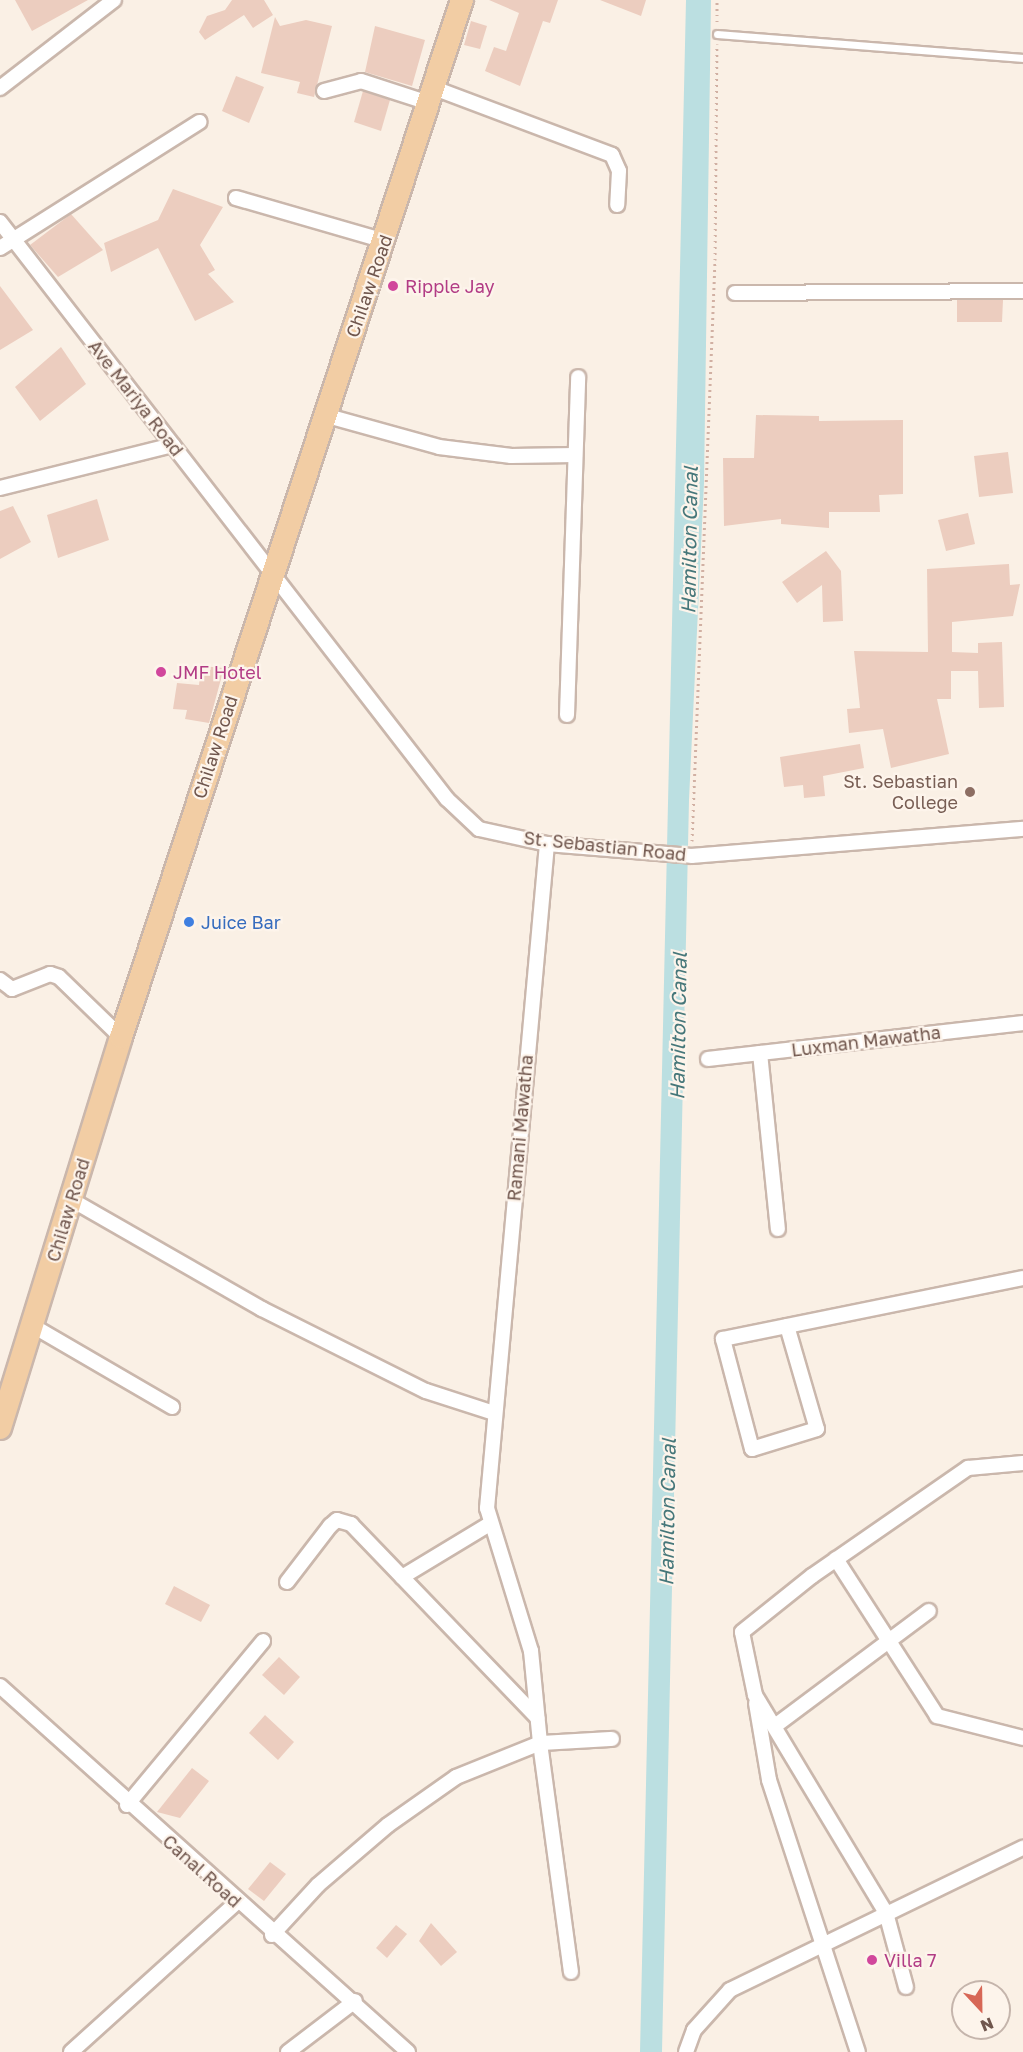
<!DOCTYPE html>
<html>
<head>
<meta charset="utf-8">
<style>
  body { margin:0 }
  #map { position:relative; width:1023px; height:2052px; overflow:hidden; background:#faf0e5; font-family:"Golos Text",sans-serif }
  div>[style] { position:absolute }
  [style*='--x'] { left:calc(var(--x)*1px); top:calc(var(--y)*1px); width:calc(var(--w)*1px); rotate:calc(var(--a)*1deg) }
  .water>* { inset:0; background:#bbdfe1 }
  .building>* { inset:0; background:#eccdbf }
  .path>* { height:3px; margin-top:-1.5px; transform-origin:0; background:repeating-linear-gradient(90deg,#d1b0a3 0 1.5px,transparent 0 6px) }
  .roads { filter:drop-shadow(2px 0 #cab7ac) drop-shadow(-2px 0 #cab7ac) drop-shadow(0 2px #cab7ac) drop-shadow(0 -2px #cab7ac) }
  .lane>* { height:7px; margin:-3.5px; padding:0 3.5px; transform-origin:3.5px; border-radius:3.5px; background:#fff }
  .street>* { height:14px; margin:-7px; padding:0 7px; transform-origin:7px; border-radius:7px; background:#fff }
  .primary>* { height:22px; margin:-11px; padding:0 11px; transform-origin:11px; border-radius:11px; background:#f2cda4 }
  .dots>* { width:16px; height:16px; translate:-50% -50%; box-sizing:border-box; border:3px solid #fdf4eb; border-radius:50% }
  span { translate:-50% -50%; white-space:nowrap; text-align:center; line-height:1.15; -webkit-text-stroke:4.5px #fdf4eb; paint-order:stroke }
  .street-label { font-size:18px; color:#70564d }
  .hotel-label { font-size:18px; color:#b23c85 }
  .left { translate:0 -50%; text-align:left }
  .education-label { font-size:18px; color:#785e54 }
  .right { translate:-100% -50%; text-align:right }
  .shop-label { font-size:18px; color:#366cbe }
  .water-label { font-size:20px; color:#46777a; font-style:italic }
  .north { position:absolute; left:951px; top:1980px; width:60px; height:60px; box-sizing:border-box; background:#fdf4eb; border:2px solid #c5b5ac; border-radius:50%; rotate:158deg; font-size:16px; font-weight:700; line-height:24px; text-align:center; color:#70564d }
  .north::after { content:''; display:block; margin:auto; width:21px; height:27px; background:#d76756; clip-path:polygon(50% 0,100% 100%,50% 72%,0 100%) }
</style>
</head>
<body>
<div id="map">
  <div class="water">
    <div style="clip-path:polygon(686px 0,711px 0,704px 483px,689px 800px,662px 2052px,640px 2052px)"></div>
  </div>
  <div class="building">
    <div style="clip-path:polygon(15px 0,88px 0,32px 31px)"></div>
    <div style="clip-path:polygon(232px 0,264px 0,273px 15px,253px 28px,244px 15px,205px 40px,199px 32px,207px 16px,225px 10px)"></div>
    <div style="clip-path:polygon(489px 0,558px 0,550px 23px,543px 21px,520px 86px,485px 71px,494px 47px,506px 51px,519px 13px)"></div>
    <div style="clip-path:polygon(600px 0,646px 0,641px 16px)"></div>
    <div style="clip-path:polygon(275px 17px,280px 26px,306px 20px,332px 26px,314px 97px,297px 93px,300px 82px,261px 73px)"></div>
    <div style="clip-path:polygon(471px 21px,487px 26px,480px 49px,464px 45px)"></div>
    <div style="clip-path:polygon(375px 26px,425px 40px,412px 86px,365px 72px)"></div>
    <div style="clip-path:polygon(236px 76px,264px 87px,249px 123px,222px 111px)"></div>
    <div style="clip-path:polygon(363px 91px,390px 100px,381px 131px,354px 122px)"></div>
    <div style="clip-path:polygon(173px 189px,223px 207px,200px 245px,215px 270px,208px 274px,234px 302px,195px 321px,158px 248px,111px 272px,104px 243px,158px 220px)"></div>
    <div style="clip-path:polygon(71px 214px,103px 250px,58px 277px,30px 245px)"></div>
    <div style="clip-path:polygon(0 286px,33px 330px,0 350px)"></div>
    <div style="clip-path:polygon(957px 300px,1003px 300px,1002px 322px,957px 322px)"></div>
    <div style="clip-path:polygon(61px 347px,86px 384px,40px 421px,15px 387px)"></div>
    <div style="clip-path:polygon(756px 415px,819px 416px,819px 421px,903px 420px,903px 494px,879px 495px,880px 512px,829px 512px,829px 528px,781px 524px,781px 519px,724px 526px,723px 458px,754px 458px)"></div>
    <div style="clip-path:polygon(1008px 452px,1013px 493px,979px 497px,974px 456px)"></div>
    <div style="clip-path:polygon(97px 499px,109px 540px,58px 558px,47px 515px)"></div>
    <div style="clip-path:polygon(13px 506px,31px 542px,0 559px,0 511px)"></div>
    <div style="clip-path:polygon(968px 513px,975px 544px,946px 551px,938px 520px)"></div>
    <div style="clip-path:polygon(826px 551px,841px 571px,843px 621px,823px 622px,822px 585px,797px 603px,782px 582px)"></div>
    <div style="clip-path:polygon(1009px 564px,1010px 585px,1020px 584px,1013px 616px,952px 622px,952px 652px,978px 653px,978px 643px,1002px 642px,1004px 707px,979px 708px,978px 671px,951px 671px,951px 699px,937px 699px,949px 754px,891px 768px,883px 729px,849px 733px,847px 709px,860px 708px,854px 651px,928px 652px,927px 569px)"></div>
    <div style="clip-path:polygon(201px 666px,224px 668px,209px 723px,185px 719px,187px 710px,173px 709px,177px 683px,199px 685px)"></div>
    <div style="clip-path:polygon(860px 744px,864px 768px,823px 776px,825px 796px,804px 798px,803px 785px,784px 787px,780px 757px)"></div>
    <div style="clip-path:polygon(174px 1586px,210px 1605px,201px 1622px,165px 1604px)"></div>
    <div style="clip-path:polygon(279px 1657px,300px 1677px,284px 1695px,262px 1675px)"></div>
    <div style="clip-path:polygon(265px 1715px,294px 1742px,278px 1760px,249px 1733px)"></div>
    <div style="clip-path:polygon(192px 1768px,209px 1781px,180px 1818px,157px 1812px)"></div>
    <div style="clip-path:polygon(270px 1862px,286px 1874px,264px 1901px,248px 1889px)"></div>
    <div style="clip-path:polygon(431px 1923px,457px 1952px,441px 1966px,419px 1941px)"></div>
    <div style="clip-path:polygon(396px 1925px,407px 1934px,387px 1958px,376px 1948px)"></div>
  </div>
  <div class="path">
    <div style="--x:717;--y:22;--w:22;--a:-90"></div>
    <div style="--x:692;--y:841;--w:581;--a:-87.73"></div>
    <div style="--x:715;--y:260;--w:216;--a:-89.5"></div>
  </div>
  <div class="roads">
    <div class="lane">
      <div style="--x:717;--y:34;--w:307;--a:4.5"></div>
    </div>
    <div class="street">
      <div style="--x:0;--y:88;--w:144;--a:-37.7"></div>
      <div style="--x:434;--y:88;--w:190;--a:20.6"></div>
      <div style="--x:612;--y:155;--w:17;--a:66"></div>
      <div style="--x:619;--y:171;--w:34;--a:93"></div>
      <div style="--x:324;--y:91;--w:38;--a:-15"></div>
      <div style="--x:361;--y:81;--w:71;--a:17.9"></div>
      <div style="--x:236;--y:198;--w:155;--a:16.1"></div>
      <div style="--x:0;--y:222;--w:730;--a:52.24"></div>
      <div style="--x:447;--y:799;--w:44;--a:43.2"></div>
      <div style="--x:479;--y:829;--w:70;--a:12.4"></div>
      <div style="--x:547;--y:844;--w:145;--a:4.7"></div>
      <div style="--x:692;--y:856;--w:332;--a:-4.7"></div>
      <div style="--x:0;--y:248;--w:236;--a:-32.3"></div>
      <div style="--x:735;--y:293;--w:288;--a:-0.4"></div>
      <div style="--x:324;--y:415;--w:119;--a:15.5"></div>
      <div style="--x:439;--y:447;--w:73;--a:7.1"></div>
      <div style="--x:511;--y:456;--w:64;--a:-0.9"></div>
      <div style="--x:0;--y:488;--w:178;--a:-14"></div>
      <div style="--x:567;--y:715;--w:338;--a:-88.1"></div>
      <div style="--x:547;--y:844;--w:667;--a:95.16"></div>
      <div style="--x:487;--y:1508;--w:150;--a:72.9"></div>
      <div style="--x:531;--y:1651;--w:92;--a:84.4"></div>
      <div style="--x:540;--y:1743;--w:72;--a:-3.2"></div>
      <div style="--x:0;--y:980;--w:15;--a:37"></div>
      <div style="--x:12;--y:989;--w:41;--a:-21.5"></div>
      <div style="--x:50;--y:974;--w:9;--a:18"></div>
      <div style="--x:59;--y:977;--w:86;--a:44.1"></div>
      <div style="--x:760;--y:1053;--w:177;--a:84.2"></div>
      <div style="--x:708;--y:1059;--w:317;--a:-6.5"></div>
      <div style="--x:70;--y:1199;--w:221;--a:29.8"></div>
      <div style="--x:262;--y:1309;--w:183;--a:26.6"></div>
      <div style="--x:426;--y:1391;--w:71;--a:17.9"></div>
      <div style="--x:33;--y:1326;--w:161;--a:30.2"></div>
      <div style="--x:787;--y:1326;--w:107;--a:73.8"></div>
      <div style="--x:817;--y:1429;--w:68;--a:162.9"></div>
      <div style="--x:752;--y:1449;--w:114;--a:-104.8"></div>
      <div style="--x:723;--y:1339;--w:306;--a:-11.5"></div>
      <div style="--x:836;--y:1559;--w:187;--a:57.2"></div>
      <div style="--x:937;--y:1716;--w:89;--a:14.3"></div>
      <div style="--x:402;--y:1577;--w:100;--a:-31.2"></div>
      <div style="--x:287;--y:1582;--w:71;--a:-52.5"></div>
      <div style="--x:330;--y:1526;--w:9;--a:-41"></div>
      <div style="--x:337;--y:1520;--w:15;--a:16"></div>
      <div style="--x:351;--y:1524;--w:269;--a:46.1"></div>
      <div style="--x:0;--y:1686;--w:548;--a:41.89"></div>
      <div style="--x:756;--y:1703;--w:78;--a:80.4"></div>
      <div style="--x:769;--y:1780;--w:286;--a:71.9"></div>
      <div style="--x:775;--y:1726;--w:192;--a:-36.8"></div>
      <div style="--x:127;--y:1805;--w:213;--a:-50.3"></div>
      <div style="--x:272;--y:1935;--w:68;--a:-47.4"></div>
      <div style="--x:318;--y:1885;--w:92;--a:-40.6"></div>
      <div style="--x:388;--y:1825;--w:83;--a:-35.2"></div>
      <div style="--x:456;--y:1777;--w:91;--a:-22"></div>
      <div style="--x:540;--y:1743;--w:231;--a:82.3"></div>
      <div style="--x:906;--y:1987;--w:77;--a:-105.1"></div>
      <div style="--x:886;--y:1913;--w:254;--a:-121"></div>
      <div style="--x:755;--y:1695;--w:64;--a:-101.7"></div>
      <div style="--x:742;--y:1632;--w:90;--a:-38.7"></div>
      <div style="--x:812;--y:1576;--w:190;--a:-34.7"></div>
      <div style="--x:968;--y:1468;--w:55;--a:-5.2"></div>
      <div style="--x:71;--y:2052;--w:224;--a:-42.1"></div>
      <div style="--x:288;--y:2052;--w:84;--a:-37.3"></div>
      <div style="--x:686;--y:2052;--w:23;--a:-70"></div>
      <div style="--x:694;--y:2030;--w:54;--a:-48"></div>
      <div style="--x:730;--y:1990;--w:326;--a:-25.9"></div>
    </div>
    <div class="primary">
      <div style="--x:0;--y:1428;--w:409;--a:-72.8"></div>
      <div style="--x:121;--y:1037;--w:1092;--a:-71.8"></div>
    </div>
  </div>
  <div class="dots">
    <div style="left:393px;top:286px;background:#d1479c"></div>
    <div style="left:161px;top:672px;background:#d1479c"></div>
    <div style="left:970px;top:792px;background:#8d6e63"></div>
    <div style="left:189px;top:922px;background:#3f7fe0"></div>
    <div style="left:872px;top:1960px;background:#d1479c"></div>
  </div>
  <div class="street-label">
    <span style="left:369px;top:286px;rotate:-71deg">Chilaw Road</span>
    <span style="left:136px;top:398px;rotate:52deg">Ave Mariya Road</span>
    <span style="left:215px;top:747px;rotate:-72deg">Chilaw Road</span>
    <span style="left:605px;top:846px;rotate:6deg">St. Sebastian Road</span>
    <span style="left:866px;top:1041px;rotate:-7deg">Luxman Mawatha</span>
    <span style="left:520px;top:1128px;rotate:-85deg">Ramani Mawatha</span>
    <span style="left:68px;top:1210px;rotate:-73deg">Chilaw Road</span>
    <span style="left:202px;top:1871px;rotate:42deg">Canal Road</span>
  </div>
  <div class="hotel-label">
    <span class="left" style="left:405px;top:286px">Ripple Jay</span>
    <span class="left" style="left:173px;top:672px">JMF Hotel</span>
    <span class="left" style="left:884px;top:1960px">Villa 7</span>
  </div>
  <div class="education-label">
    <span class="right" style="left:958px;top:792px">St. Sebastian<br>College</span>
  </div>
  <div class="shop-label">
    <span class="left" style="left:201px;top:922px">Juice Bar</span>
  </div>
  <div class="water-label">
    <span style="left:689px;top:540px;rotate:-89deg">Hamilton Canal</span>
    <span style="left:678px;top:1026px;rotate:-89deg">Hamilton Canal</span>
    <span style="left:667px;top:1512px;rotate:-89deg">Hamilton Canal</span>
  </div>
  <div class="north">N</div>
</div>
</body>
</html>
